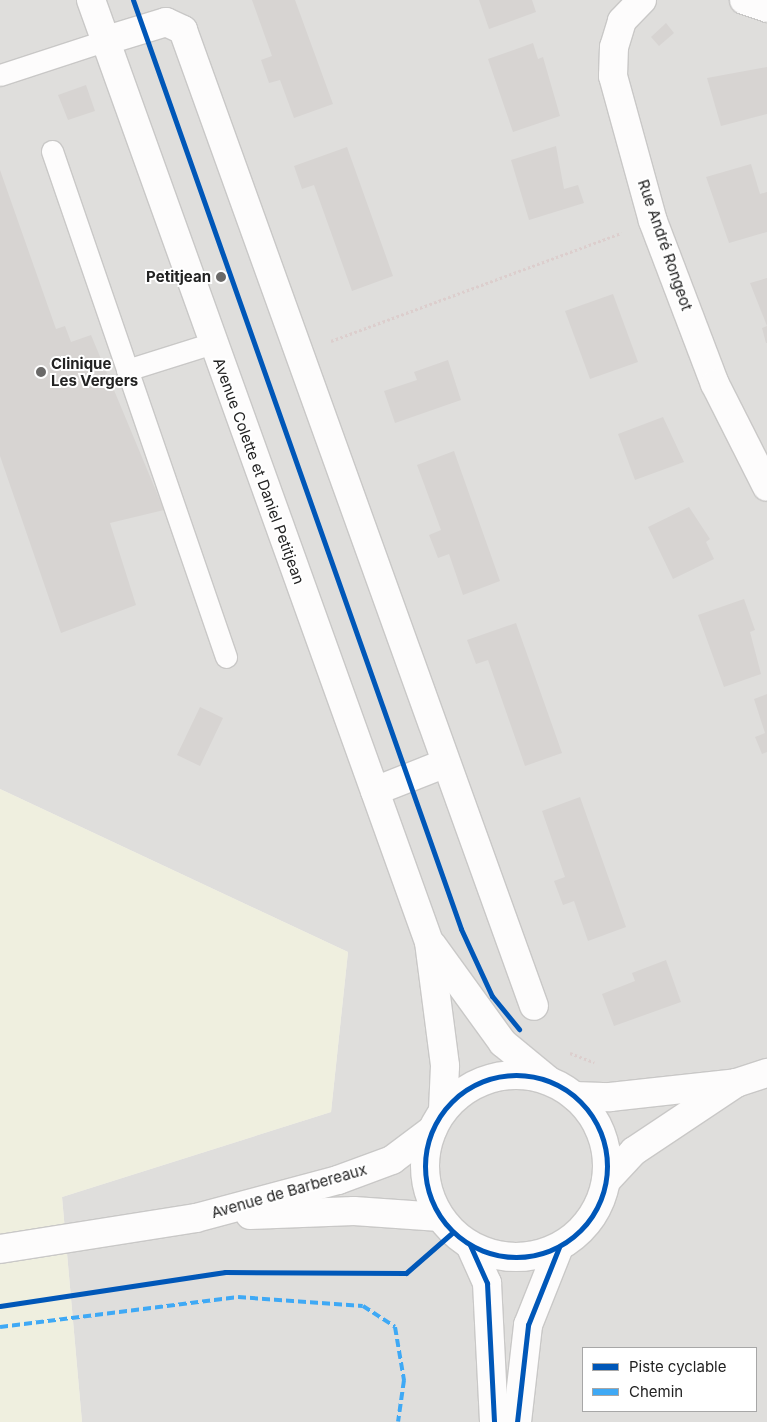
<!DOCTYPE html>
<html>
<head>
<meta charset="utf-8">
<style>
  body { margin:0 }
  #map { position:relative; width:767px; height:1422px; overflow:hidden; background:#f0eeeb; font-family:Inter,sans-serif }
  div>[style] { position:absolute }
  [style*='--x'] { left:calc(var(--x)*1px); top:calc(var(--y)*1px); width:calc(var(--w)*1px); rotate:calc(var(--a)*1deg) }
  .residential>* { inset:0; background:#dfdedc }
  .farmland>* { inset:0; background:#efefdf }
  .building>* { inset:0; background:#d7d4d2 }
  .path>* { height:3px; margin-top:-1.5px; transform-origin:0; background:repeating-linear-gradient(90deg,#dccecd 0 2.5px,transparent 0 5px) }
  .roads { filter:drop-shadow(1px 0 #c9c8c7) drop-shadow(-1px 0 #c9c8c7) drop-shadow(0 1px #c9c8c7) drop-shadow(0 -1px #c9c8c7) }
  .service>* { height:21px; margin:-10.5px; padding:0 10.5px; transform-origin:10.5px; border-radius:10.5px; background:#fdfcfc }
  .minor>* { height:28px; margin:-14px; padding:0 14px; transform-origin:14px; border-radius:14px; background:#fdfcfc }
  .tertiary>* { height:28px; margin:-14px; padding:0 14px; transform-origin:14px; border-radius:14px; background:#fdfcfc }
  .tertiary>.ring { margin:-14px; padding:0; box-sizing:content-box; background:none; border:28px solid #fdfcfc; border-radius:50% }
  .quiet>* { height:4px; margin-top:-2px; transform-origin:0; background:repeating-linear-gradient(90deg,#3fa9f5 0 8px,transparent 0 12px) }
  .cycleway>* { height:5px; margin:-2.5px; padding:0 2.5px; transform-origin:2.5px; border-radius:2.5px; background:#0057b8 }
  .cycleway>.ring { margin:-2.5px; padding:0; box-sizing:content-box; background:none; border:5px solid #0057b8; border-radius:50% }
  .dots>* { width:14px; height:14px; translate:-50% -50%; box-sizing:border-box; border:2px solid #fff; border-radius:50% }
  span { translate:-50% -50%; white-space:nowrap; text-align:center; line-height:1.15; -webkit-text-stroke:4px #fff; paint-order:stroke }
  .street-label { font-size:15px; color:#222 }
  .poi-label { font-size:15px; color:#222; font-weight:700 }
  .right { translate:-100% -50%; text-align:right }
  .left { translate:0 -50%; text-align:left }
  .legend { position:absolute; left:582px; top:1347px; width:175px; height:65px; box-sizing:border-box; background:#fff; border:1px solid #a7a7a7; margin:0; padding:6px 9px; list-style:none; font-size:15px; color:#222 }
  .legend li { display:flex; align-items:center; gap:10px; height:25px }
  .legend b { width:25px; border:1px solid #a7a7a7 }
</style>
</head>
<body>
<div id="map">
  <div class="residential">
    <div style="clip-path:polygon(evenodd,0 0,767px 0,767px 1422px,82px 1422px,62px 1197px,331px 1112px,348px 952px,0 789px,0 0,583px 1348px,756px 1348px,756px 1411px,583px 1411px,583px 1348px)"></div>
  </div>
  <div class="farmland">
    <div style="clip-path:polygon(0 789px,348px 952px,331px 1112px,62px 1197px,82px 1422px,0 1422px)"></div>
  </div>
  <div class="building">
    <div style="clip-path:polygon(252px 0,295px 0,333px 104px,294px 118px,280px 80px,269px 83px,261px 60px,272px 56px)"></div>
    <div style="clip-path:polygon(479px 0,532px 0,536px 12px,489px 29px)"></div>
    <div style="clip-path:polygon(666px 23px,674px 33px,659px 46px,651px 37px)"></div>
    <div style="clip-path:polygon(533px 43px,538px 59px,543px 57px,560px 116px,513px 132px,488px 59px)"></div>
    <div style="clip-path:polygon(767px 67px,767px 114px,721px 126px,707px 78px)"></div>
    <div style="clip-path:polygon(86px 85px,95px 111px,68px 120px,58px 95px)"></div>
    <div style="clip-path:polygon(556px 146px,564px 189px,578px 185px,584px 203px,529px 220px,511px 160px)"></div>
    <div style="clip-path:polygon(347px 147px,393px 276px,352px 291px,314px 185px,302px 189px,294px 166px)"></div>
    <div style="clip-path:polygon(751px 164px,760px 194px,767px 192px,767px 232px,729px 243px,706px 177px)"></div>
    <div style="clip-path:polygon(0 170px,56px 329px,65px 326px,71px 342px,91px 335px,164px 510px,110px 523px,136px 605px,61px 633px,0 456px)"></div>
    <div style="clip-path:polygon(767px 278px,767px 326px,750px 283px)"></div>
    <div style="clip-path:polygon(613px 294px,638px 362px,590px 379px,565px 311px)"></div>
    <div style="clip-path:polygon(767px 326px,767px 343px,766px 343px,762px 328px)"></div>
    <div style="clip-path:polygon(448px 360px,461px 400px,395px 423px,384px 391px,417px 380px,414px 372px)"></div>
    <div style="clip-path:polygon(663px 417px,684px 462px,635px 480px,618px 434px)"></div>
    <div style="clip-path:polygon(454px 451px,500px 581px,463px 595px,449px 554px,438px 558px,429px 535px,441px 530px,417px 465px)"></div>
    <div style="clip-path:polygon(689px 507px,710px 539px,706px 542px,714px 559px,673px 579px,648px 527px)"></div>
    <div style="clip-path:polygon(744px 599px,755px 630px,750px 632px,761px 674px,724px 687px,698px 615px)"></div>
    <div style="clip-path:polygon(516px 623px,562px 753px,525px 766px,488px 660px,476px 664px,467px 640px)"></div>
    <div style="clip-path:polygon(767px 694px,767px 752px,762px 754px,755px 737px,765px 733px,754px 699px)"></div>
    <div style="clip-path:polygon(200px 707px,223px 718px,200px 766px,177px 755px)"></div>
    <div style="clip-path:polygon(580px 797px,626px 927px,588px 941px,574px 901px,563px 905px,554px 881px,565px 877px,542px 811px)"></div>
    <div style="clip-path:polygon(666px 960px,681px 1002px,614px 1026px,602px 994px,635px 981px,632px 973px)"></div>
  </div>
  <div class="path">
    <div style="--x:331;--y:341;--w:310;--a:-20.4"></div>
    <div style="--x:570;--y:1053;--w:26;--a:21"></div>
  </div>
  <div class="roads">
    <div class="service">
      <div style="--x:0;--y:75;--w:109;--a:-18.1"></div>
      <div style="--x:52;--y:151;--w:535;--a:71.02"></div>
      <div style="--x:127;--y:370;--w:90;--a:-17.4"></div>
    </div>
    <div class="minor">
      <div style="--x:91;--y:0;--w:1001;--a:70.26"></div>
      <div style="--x:429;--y:942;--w:125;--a:82.6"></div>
      <div style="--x:445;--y:1066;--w:44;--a:92.6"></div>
      <div style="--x:642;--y:0;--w:29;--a:134"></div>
      <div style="--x:622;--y:21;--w:27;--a:107"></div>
      <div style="--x:614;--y:47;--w:29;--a:92"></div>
      <div style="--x:613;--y:76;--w:150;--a:74.6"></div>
      <div style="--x:653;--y:221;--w:174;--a:69.2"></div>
      <div style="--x:715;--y:384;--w:115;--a:63.2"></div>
      <div style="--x:744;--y:0;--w:24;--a:19"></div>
      <div style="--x:104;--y:41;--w:65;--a:-17"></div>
      <div style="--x:166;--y:22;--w:19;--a:25"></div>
      <div style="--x:183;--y:30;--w:1037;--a:70.22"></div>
      <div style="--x:375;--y:791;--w:76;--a:-21.5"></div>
      <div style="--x:432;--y:945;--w:121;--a:54.1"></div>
      <div style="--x:503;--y:1043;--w:58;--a:39.4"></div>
      <div style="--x:736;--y:1083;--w:33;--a:-18"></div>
      <div style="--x:574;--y:1096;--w:36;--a:2"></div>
      <div style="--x:610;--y:1097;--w:127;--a:-6.3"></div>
      <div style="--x:736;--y:1083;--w:123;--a:146.3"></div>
      <div style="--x:634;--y:1151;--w:41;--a:133"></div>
    </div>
    <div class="tertiary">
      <div class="ring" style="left:425px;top:1075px;width:154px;height:154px"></div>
      <div style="--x:250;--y:1215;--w:104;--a:-2.2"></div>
      <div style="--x:354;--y:1211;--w:86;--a:4"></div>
      <div style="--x:470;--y:1245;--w:42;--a:65.9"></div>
      <div style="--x:487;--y:1283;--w:139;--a:87.1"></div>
      <div style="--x:0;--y:1249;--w:198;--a:-9"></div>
      <div style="--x:196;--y:1218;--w:147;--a:-15"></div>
      <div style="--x:338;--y:1180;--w:58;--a:-20.3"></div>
      <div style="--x:392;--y:1160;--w:50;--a:-36.9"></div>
      <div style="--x:517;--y:1422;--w:98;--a:-83.5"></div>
      <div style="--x:528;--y:1325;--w:84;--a:-68.3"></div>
    </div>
  </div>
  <div class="quiet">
    <div style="--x:0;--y:1327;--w:240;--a:-7.2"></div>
    <div style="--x:238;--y:1297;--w:125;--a:4.1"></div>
    <div style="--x:363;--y:1306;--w:38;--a:33"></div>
    <div style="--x:395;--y:1327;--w:54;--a:80.4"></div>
    <div style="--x:404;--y:1380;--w:42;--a:98.1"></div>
  </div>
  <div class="cycleway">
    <div style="--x:133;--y:0;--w:985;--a:70.55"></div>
    <div style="--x:461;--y:929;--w:74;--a:65.2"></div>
    <div style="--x:492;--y:996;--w:43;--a:50.7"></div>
    <div class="ring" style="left:425px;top:1075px;width:177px;height:177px"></div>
    <div style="--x:470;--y:1245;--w:42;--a:65.9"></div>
    <div style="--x:487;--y:1283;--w:139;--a:87.1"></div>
    <div style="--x:0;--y:1306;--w:228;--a:-8.6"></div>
    <div style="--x:225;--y:1272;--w:181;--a:0.3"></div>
    <div style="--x:406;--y:1273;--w:62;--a:-41.1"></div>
    <div style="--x:517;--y:1422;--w:98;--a:-83.5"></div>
    <div style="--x:528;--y:1325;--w:84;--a:-68.3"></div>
  </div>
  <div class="dots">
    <div style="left:221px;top:277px;background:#6a6968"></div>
    <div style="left:41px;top:372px;background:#6a6968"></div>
  </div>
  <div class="street-label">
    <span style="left:665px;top:245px;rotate:71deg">Rue André Rongeot</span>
    <span style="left:259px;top:471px;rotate:70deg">Avenue Colette et Daniel Petitjean</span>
    <span style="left:289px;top:1191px;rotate:-16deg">Avenue de Barbereaux</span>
  </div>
  <div class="poi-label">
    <span class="right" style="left:211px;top:277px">Petitjean</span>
    <span class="left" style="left:51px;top:372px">Clinique<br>Les Vergers</span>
  </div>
  <ul class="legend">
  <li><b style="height:6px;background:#0057b8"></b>Piste cyclable</li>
  <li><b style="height:6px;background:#3fa9f5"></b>Chemin</li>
  </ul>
</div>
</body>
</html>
